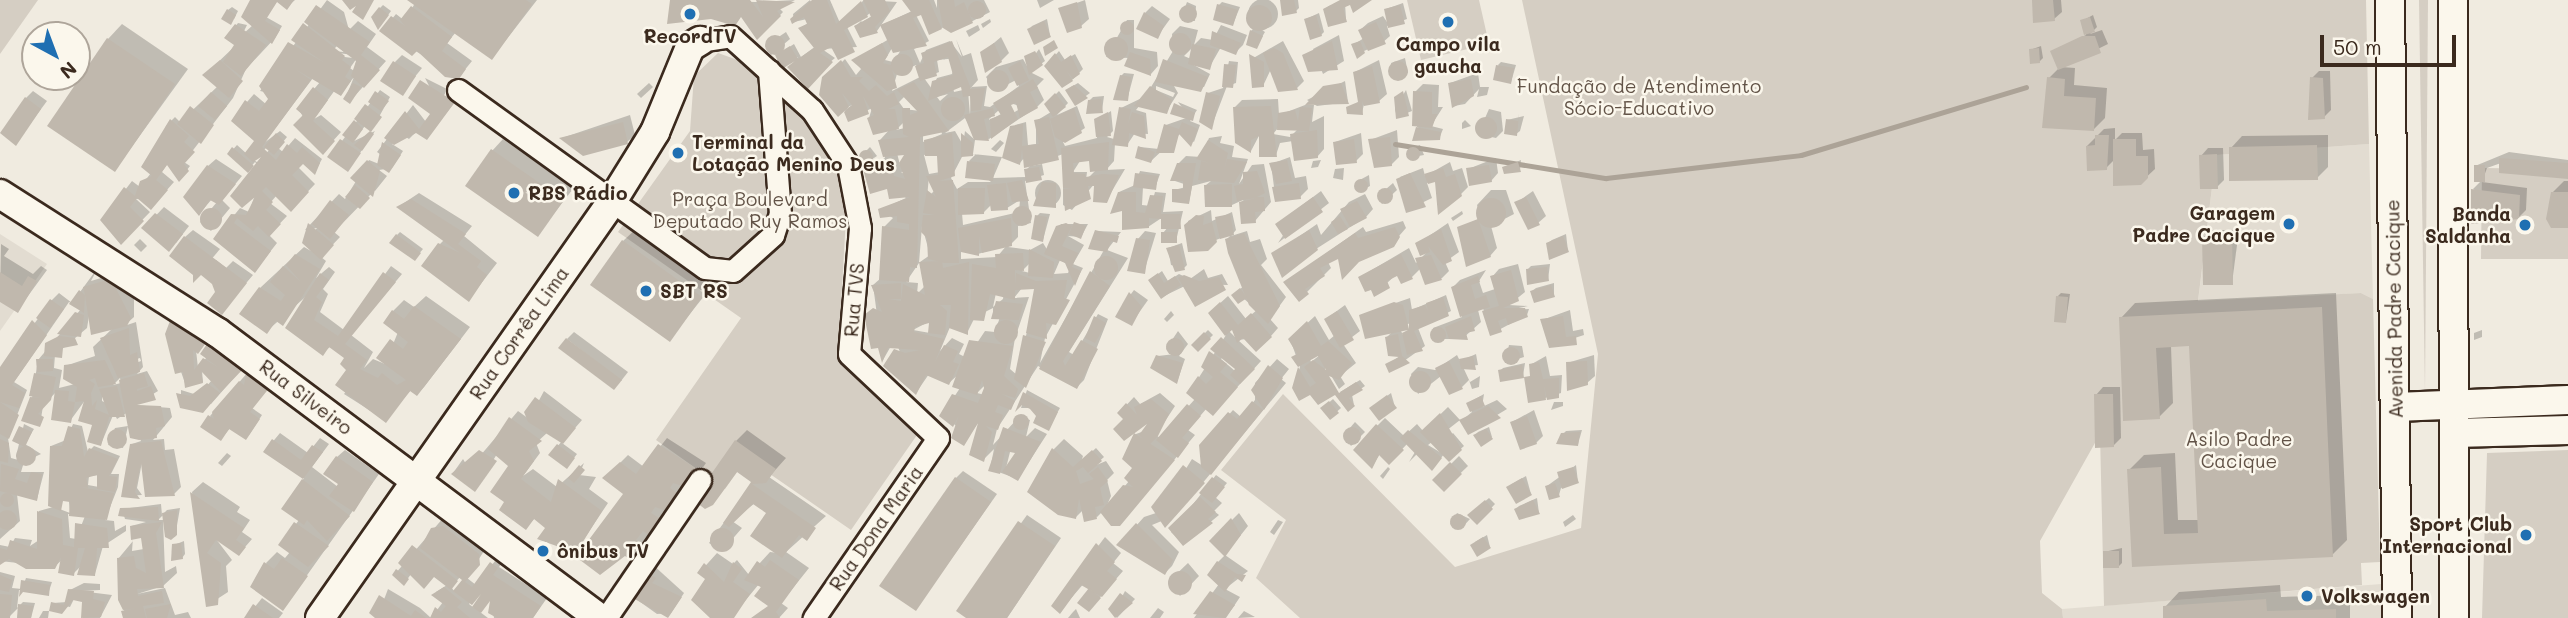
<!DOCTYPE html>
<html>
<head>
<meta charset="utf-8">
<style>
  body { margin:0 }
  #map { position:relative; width:2568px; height:618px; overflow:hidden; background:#f0ebe0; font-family:Mali,sans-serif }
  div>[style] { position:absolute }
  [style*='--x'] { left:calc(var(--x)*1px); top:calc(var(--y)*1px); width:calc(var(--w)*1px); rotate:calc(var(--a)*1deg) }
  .built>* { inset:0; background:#e2dcd1 }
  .green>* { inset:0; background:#d5cec3 }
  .shadow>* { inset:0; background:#0003 }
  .round { border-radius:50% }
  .stream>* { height:5px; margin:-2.5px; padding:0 2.5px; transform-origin:2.5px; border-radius:2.5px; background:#aca397 }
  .building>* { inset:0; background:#c0b8ad }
  .roads { filter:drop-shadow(2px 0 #3b2a1e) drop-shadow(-2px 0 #3b2a1e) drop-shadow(0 2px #3b2a1e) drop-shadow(0 -2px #3b2a1e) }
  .street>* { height:21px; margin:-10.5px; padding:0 10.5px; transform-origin:10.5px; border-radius:10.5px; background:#fbf7ec }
  .secondary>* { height:28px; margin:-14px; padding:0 14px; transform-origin:14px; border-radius:14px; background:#fbf7ec }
  .dots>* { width:19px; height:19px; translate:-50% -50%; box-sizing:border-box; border:4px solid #fbf7ec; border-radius:50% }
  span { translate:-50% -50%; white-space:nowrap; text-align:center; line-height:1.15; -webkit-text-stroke:5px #fbf7ec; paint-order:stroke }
  .poi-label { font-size:19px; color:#3b2a1e; font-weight:700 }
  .left { translate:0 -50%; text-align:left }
  .right { translate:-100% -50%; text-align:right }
  .park-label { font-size:19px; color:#625347 }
  .street-label { font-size:19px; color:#3b2a1e }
  .north { position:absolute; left:21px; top:21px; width:70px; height:70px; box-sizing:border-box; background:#fbf7ec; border:2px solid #aea59a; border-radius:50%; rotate:139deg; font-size:19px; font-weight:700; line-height:28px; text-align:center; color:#3b2a1e }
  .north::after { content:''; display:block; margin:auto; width:24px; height:32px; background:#1f6fb2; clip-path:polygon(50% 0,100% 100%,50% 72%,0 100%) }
  .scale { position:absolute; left:2320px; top:35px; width:136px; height:32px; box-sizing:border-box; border:4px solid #3b2a1e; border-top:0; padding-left:9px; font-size:21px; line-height:24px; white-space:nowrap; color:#3b2a1e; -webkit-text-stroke:5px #fbf7ec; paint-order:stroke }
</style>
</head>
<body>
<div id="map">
  <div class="built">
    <div style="clip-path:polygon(2369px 144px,2373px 299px,2361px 293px,2198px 302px,2216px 155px)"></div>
    <div style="clip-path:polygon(0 234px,47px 264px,0 331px)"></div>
    <div style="clip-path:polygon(2381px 584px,2382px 618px,2063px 618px,2062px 609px)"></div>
  </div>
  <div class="green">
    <div style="clip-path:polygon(0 0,38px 0,0 54px)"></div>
    <div style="clip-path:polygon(1407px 0,1479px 0,1489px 44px,1421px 60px)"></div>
    <div style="clip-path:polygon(1522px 0,2366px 0,2369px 144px,2216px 155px,2198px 301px,2361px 293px,2373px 299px,2380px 562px,2361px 563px,2362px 585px,2104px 606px,2100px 434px,2040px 541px,2042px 593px,2062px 609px,2063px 618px,1300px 618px,1256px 578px,1286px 520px,1221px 470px,1283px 394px,1455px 567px,1581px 528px,1598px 354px)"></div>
    <div style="clip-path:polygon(2419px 0,2428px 0,2425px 394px)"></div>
    <div style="clip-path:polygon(718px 53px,749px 64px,808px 120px,837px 170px,846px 217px,838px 359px,917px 435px,851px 530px,747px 458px,725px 489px,656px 440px,741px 318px,618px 232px,690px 131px,694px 76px)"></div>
    <div style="clip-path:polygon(2482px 168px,2568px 169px,2568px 259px,2481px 259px)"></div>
    <div style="clip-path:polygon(2568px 450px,2568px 618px,2482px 618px,2487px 453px)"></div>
  </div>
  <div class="shadow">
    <div class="round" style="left:1248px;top:-1px;width:30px;height:30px"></div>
    <div style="clip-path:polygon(253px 0,295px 0,287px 7px,278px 0,266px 17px,282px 26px,275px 38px,246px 69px,233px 98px,184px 162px,190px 166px,179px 180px,168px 163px,162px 172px,174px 182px,158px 200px,136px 199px,150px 212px,121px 242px,102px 220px,132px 181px,140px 187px,151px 173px,166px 126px,175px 117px,180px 122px,218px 86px,212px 68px,237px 44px,227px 37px,238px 23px,247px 25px,242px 35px,253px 25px)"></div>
    <div style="clip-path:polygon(evenodd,327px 0,344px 12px,349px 30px,358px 21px,376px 34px,367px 47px,386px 61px,353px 98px,345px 99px,354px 77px,341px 94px,335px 90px,314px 119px,321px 115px,341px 132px,323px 152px,298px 108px,320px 82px,313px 78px,264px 143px,280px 131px,287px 137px,278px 148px,283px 152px,295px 138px,322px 159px,315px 172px,303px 162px,298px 167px,315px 184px,298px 202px,277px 195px,270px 203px,287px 216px,269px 235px,277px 243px,255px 271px,215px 239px,240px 208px,249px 212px,257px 189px,259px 166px,255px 162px,248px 170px,229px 154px,237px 145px,247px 154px,257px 141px,247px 102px,254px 94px,267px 105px,275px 94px,260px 91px,327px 0,337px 46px,344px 52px,332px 51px,337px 46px,327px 0,331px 52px,353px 55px,353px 58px,328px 55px,331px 52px,327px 0,357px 58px,354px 71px,350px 68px,357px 58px,327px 0,267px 147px,270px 149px,258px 163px,254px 160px,267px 147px)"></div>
    <div style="clip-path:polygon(410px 0,537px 0,492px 58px,456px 32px,447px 43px,472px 61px,459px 77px,382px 31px,396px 14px,405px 21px,415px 3px)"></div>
    <div style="clip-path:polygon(672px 0,755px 2px,795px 0,779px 8px,783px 12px,758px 38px,742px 15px)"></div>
    <div style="clip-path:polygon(evenodd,810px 0,817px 16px,813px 0,830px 0,840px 23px,864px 0,897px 2px,877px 31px,856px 26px,864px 18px,847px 27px,857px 47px,822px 49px,835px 58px,818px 72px,790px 67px,798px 57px,783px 66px,780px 53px,794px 44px,801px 57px,816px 46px,800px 28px,820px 16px,794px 22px,793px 14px,810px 0,871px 12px,872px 16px,862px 22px,861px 21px,871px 12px)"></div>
    <div style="clip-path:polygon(evenodd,905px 0,934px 0,937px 8px,937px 0,984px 0,990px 12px,965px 25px,941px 28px,922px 13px,916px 15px,929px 41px,914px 49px,920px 63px,926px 50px,950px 41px,962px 57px,956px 39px,963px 56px,971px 53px,978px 80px,968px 91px,970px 115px,971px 87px,987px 86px,984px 106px,990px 107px,1019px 86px,1016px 80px,995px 91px,986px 77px,996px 67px,1023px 59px,1027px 66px,1039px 49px,1045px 61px,1030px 72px,1044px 79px,1037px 86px,1044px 100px,1037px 107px,989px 139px,975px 135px,965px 118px,945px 133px,955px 131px,963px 145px,965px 131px,975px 140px,973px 154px,1002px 157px,993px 178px,1027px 177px,1026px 170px,1032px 164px,1024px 158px,1020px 163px,1015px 125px,1026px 122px,1028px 145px,1036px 144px,1036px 121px,1051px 112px,1046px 104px,1059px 91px,1068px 103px,1057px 115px,1077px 106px,1085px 128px,1063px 142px,1065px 146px,1097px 138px,1096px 120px,1111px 111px,1113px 131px,1107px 137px,1114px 139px,1121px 108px,1148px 95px,1136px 110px,1146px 113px,1148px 134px,1135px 133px,1127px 145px,1115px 143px,1114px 161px,1106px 170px,1125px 169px,1106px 201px,1096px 182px,1072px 210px,1063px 205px,1063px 154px,1031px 166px,1042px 164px,1044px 175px,1025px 181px,1031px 223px,1018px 226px,1018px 237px,1008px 247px,1030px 250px,1043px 243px,1048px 251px,1061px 224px,1088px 224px,1081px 237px,1068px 236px,1084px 245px,1073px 264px,1083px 268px,1045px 338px,1040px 363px,1104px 250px,1096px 231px,1121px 232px,1107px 250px,1128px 258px,1069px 352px,1074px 355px,1098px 314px,1108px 319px,1084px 380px,1077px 387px,1038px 366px,997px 429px,993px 445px,1019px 417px,1030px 420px,1026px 437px,1035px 428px,1047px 434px,1018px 479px,990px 469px,994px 449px,983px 460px,980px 420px,964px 443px,959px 428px,942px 415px,960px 388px,961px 372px,949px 383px,929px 374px,916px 393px,898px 347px,891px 346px,883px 360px,873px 285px,881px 278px,884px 227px,893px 218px,880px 210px,906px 198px,865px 169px,885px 158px,880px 140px,890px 129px,869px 118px,872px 108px,849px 120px,845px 110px,854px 104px,844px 109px,837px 67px,845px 59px,856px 75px,861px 69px,854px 60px,889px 39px,882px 25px,912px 11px,905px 0,903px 47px,893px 62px,885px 60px,892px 48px,903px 47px,905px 0,958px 58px,952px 74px,937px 78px,932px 89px,924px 78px,939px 72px,937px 60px,958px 58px,905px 0,916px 65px,920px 77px,892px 91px,897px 74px,916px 65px,905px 0,962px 85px,963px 90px,954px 92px,953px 87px,962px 85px,905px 0,948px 94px,940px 101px,937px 97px,948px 94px,905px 0,905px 96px,920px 111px,904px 109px,899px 102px,905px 96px,905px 0,1007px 102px,1023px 107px,1013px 113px,1007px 102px,905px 0,999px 110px,1001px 114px,990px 120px,989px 119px,999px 110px,905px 0,904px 122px,905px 128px,896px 130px,904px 122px,905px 0,941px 131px,942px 134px,923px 142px,923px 134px,941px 131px,905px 0,939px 152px,940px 172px,929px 174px,924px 155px,939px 152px,905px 0,897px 153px,911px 155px,900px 165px,897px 153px,905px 0,976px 154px,969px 161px,991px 182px,968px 182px,957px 189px,951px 178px,963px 155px,976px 154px,905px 0,1090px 160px,1096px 170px,1086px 180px,1087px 172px,1073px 172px,1080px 161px,1090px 160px,905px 0,910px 171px,907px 176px,901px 172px,910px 171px,905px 0,929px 176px,937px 188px,927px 198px,929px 176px,905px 0,1020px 200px,1019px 212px,963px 225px,962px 213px,984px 212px,991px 205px,1007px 208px,1020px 200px,905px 0,922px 226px,930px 255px,920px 262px,925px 286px,917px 294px,918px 283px,906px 282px,919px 263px,922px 226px,905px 0,1007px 245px,997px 257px,961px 259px,961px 250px,978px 254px,1007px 245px,905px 0,1060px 260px,1071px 266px,1068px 273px,1054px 274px,1060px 260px,905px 0,1030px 263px,1030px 273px,1022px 271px,1030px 263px,905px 0,1022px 288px,1037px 288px,1017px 375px,1010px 369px,1015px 338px,1029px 297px,1014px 298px,1022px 288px,905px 0,1004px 290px,1003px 299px,993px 307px,996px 293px,1004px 290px,905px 0,993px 308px,993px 317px,1000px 317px,995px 332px,985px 331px,967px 358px,959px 354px,964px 344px,952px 338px,940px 351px,950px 327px,967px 333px,975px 317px,993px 308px,905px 0,932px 320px,930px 333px,913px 330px,932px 320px,905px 0,988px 382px,985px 395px,977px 393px,988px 382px,905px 0,1011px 448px,1017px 452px,1006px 468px,1011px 448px)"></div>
    <div style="clip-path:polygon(1037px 0,1054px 0,1040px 8px)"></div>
    <div style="clip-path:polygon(1085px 0,1089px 19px,1081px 26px,1060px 9px)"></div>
    <div style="clip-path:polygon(1282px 0,1298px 0,1299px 8px,1296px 11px)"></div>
    <div style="clip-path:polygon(2034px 0,2061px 0,2062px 12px,2054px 19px)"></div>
    <div style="clip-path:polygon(1187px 2px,1196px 6px,1195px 21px,1181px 18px)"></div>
    <div style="clip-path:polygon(1222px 2px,1240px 7px,1233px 24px,1219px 5px)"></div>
    <div style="clip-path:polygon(1345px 2px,1346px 20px,1325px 9px,1329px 6px)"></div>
    <div style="clip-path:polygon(1403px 3px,1407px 19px,1387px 26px,1390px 36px,1382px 43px,1364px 51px,1353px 45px,1364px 38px,1360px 30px,1368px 23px,1383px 16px,1389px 25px,1386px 9px)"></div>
    <div style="clip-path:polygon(383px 5px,391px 11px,381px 25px,380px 8px)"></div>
    <div style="clip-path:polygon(1152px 6px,1170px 19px,1157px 37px,1145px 13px)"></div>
    <div style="clip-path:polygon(232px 7px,238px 11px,234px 19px,228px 10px)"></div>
    <div style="clip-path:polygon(1319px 13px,1324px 32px,1321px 35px,1306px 19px)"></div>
    <div style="clip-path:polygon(2093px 15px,2097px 27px,2090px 34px,2102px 30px,2108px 44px,2061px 67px,2075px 68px,2074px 85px,2107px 88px,2105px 118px,2094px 129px,2044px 126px,2049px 78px,2059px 68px,2052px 51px,2086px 35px,2082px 21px)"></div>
    <div style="clip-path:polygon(990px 19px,991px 22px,983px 28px,981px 24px)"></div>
    <div style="clip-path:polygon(1047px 19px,1050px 35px,1029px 30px,1032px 26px)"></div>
    <div style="clip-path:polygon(1127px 20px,1134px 20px,1134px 48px,1157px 52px,1158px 66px,1151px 74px,1129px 58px,1106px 57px)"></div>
    <div style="clip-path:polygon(122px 24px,188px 69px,115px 170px,108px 39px)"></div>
    <div style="clip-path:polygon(978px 25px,980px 30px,969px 37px,966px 31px)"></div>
    <div style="clip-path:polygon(evenodd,1221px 25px,1247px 35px,1243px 45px,1235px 53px,1221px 47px,1209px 68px,1192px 64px,1210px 74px,1204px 87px,1174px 86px,1178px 93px,1166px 112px,1150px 109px,1151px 87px,1173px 51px,1172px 34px,1180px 26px,1198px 30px,1194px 45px,1201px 38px,1213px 40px,1221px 25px,1193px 47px,1191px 59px,1184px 56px,1193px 47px,1221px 25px,1156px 86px,1175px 93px,1173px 97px,1156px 90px,1156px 86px)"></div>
    <div style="clip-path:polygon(1256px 26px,1265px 32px,1256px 47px,1251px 31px)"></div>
    <div style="clip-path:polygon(786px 32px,790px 39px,771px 55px,765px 46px)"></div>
    <div style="clip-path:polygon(1339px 35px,1344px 61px,1323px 74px,1313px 49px)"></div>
    <div style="clip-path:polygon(1001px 37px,1009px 53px,999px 63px,982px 53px)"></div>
    <div style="clip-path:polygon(1283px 41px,1304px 81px,1297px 88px,1271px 69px,1263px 86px,1250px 60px)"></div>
    <div style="clip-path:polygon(2041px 46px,2043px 58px,2039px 62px,2030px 50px)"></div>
    <div style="clip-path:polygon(1059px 51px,1065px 60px,1075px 54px,1083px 69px,1072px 80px,1046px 66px)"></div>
    <div style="clip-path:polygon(402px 55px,422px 68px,402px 93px,395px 62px)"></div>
    <div style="clip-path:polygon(1405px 58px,1408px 73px,1394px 80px,1391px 63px)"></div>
    <div style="clip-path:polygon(1379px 60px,1387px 94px,1379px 101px,1365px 100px,1362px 113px,1349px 113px,1360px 100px,1355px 72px)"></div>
    <div style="clip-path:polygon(1229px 61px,1238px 62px,1236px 83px,1227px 86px,1211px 128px,1208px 93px,1223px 88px)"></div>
    <div style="clip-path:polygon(1501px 62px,1516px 65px,1511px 82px,1498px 65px)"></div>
    <div style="clip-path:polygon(2319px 71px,2330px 71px,2331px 110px,2324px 117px,2312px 78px)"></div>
    <div style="clip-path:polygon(1124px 73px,1134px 74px,1127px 100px,1121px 76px)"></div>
    <div style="clip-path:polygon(1478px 73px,1480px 87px,1489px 87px,1487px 95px,1477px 97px,1479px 89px,1465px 104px,1454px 106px,1450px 83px)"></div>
    <div style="clip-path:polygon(425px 78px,447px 89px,442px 100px,453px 88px,461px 94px,427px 138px,417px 131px,409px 139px,401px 134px,392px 144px,403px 151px,392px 168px,379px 170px,387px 176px,375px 191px,365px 185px,371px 194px,334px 232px,340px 237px,321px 257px,326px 261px,316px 278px,329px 267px,335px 272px,323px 289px,328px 294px,320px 312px,344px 330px,391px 266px,402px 274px,351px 335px,373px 352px,364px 368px,373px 359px,385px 364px,398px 332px,393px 311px,404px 300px,414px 307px,426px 296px,470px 327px,424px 387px,417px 394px,412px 389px,385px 420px,344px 394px,351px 385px,347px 358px,331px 346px,323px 353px,287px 328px,311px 292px,267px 331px,260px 288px,304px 247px,311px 251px,304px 243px,317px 228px,305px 230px,339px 194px,345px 199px,369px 160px,379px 164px,384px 157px,377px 152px,413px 105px,426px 122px,439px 105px)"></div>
    <div style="clip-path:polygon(1345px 81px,1348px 102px,1317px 106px,1307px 100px)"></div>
    <div style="clip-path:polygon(649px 83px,653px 87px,641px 98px,637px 94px)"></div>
    <div style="clip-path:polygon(1078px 83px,1090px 93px,1076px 103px,1071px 87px)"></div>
    <div style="clip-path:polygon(1423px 84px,1439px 85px,1438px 107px,1443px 107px,1431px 126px,1443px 129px,1439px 139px,1417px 127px,1415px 92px)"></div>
    <div style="clip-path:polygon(380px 90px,390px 97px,374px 126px,365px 126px,352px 142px,375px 131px,351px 166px,342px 141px)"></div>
    <div style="clip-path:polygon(1406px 90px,1412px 111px,1397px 117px,1395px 109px)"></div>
    <div style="clip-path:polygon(33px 91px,47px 101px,16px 143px,26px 98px)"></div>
    <div style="clip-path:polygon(1104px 96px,1102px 111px,1089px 101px,1093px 97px)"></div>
    <div style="clip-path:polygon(evenodd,1278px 99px,1279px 115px,1305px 105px,1314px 105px,1312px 122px,1324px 116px,1324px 149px,1317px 157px,1293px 141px,1280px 143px,1276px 155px,1261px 132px,1251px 151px,1235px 107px,1242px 100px,1278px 99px,1278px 128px,1298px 129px,1290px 137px,1273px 134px,1278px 128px)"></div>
    <div style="clip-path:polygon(1178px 102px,1197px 110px,1190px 121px,1200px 125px,1194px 142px,1181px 133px,1151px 161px,1140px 147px,1159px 149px,1166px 125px,1189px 117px)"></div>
    <div style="clip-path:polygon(1489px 109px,1501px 112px,1503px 131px,1496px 138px,1478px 134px)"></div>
    <div style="clip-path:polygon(630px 115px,635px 135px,627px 142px,562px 138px)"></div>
    <div style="clip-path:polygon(1524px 116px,1520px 131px,1516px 134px,1507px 120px)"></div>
    <div style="clip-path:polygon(1465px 120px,1471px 126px,1462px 129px,1462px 123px)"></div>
    <div style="clip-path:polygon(2115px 128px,2115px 140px,2122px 133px,2142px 133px,2143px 150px,2154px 149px,2155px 169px,2140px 183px,2115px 159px,2106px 168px,2087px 146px,2104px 129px)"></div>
    <div style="clip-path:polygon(1397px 130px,1399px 157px,1391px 165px,1370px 140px)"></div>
    <div style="clip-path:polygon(1361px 133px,1363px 154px,1356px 161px,1335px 142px)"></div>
    <div style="clip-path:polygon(2328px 135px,2328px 167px,2317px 178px,2231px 148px,2242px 136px)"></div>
    <div style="clip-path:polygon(1222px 136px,1220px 143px,1234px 146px,1232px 157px,1248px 159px,1239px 184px,1252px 165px,1264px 164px,1271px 202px,1255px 221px,1241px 202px,1245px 199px,1232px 205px,1206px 185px,1211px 181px,1192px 186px,1189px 202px,1174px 190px,1190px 186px,1172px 180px,1178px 164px,1186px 156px,1201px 157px,1209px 138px)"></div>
    <div style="clip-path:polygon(503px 139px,573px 189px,537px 235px,492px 151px)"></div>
    <div style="clip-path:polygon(1000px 140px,1004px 143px,996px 152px,991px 149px)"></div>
    <div style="clip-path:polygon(1420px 145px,1424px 155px,1407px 158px,1409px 150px)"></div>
    <div style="clip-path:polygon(870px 147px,877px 156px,866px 163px,861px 156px)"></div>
    <div style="clip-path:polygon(2208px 148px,2223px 148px,2224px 180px,2217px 187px,2201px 156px)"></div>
    <div style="clip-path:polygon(2509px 152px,2568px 160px,2568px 177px,2501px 163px,2487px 168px,2482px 182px,2527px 188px,2526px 210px,2519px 217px,2473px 189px,2482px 180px,2475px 166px)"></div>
    <div style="clip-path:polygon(1290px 157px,1295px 178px,1306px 176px,1308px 189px,1300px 197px,1274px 187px,1271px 164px)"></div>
    <div style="clip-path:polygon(1496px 158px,1498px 173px,1491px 181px,1468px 169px)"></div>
    <div style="clip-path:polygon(216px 159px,242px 176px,222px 200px,230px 208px,211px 231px,200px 222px,217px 202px,212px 199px,200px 213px,208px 166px)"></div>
    <div style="clip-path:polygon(1321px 160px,1318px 167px,1311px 168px,1313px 161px)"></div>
    <div style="clip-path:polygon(1521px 160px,1520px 170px,1509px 173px,1504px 167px)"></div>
    <div style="clip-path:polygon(1450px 162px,1453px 171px,1462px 168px,1468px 187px,1461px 194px,1436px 180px,1427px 183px,1432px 198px,1407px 210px,1400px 177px,1423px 168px,1425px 176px)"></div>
    <div style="clip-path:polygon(1344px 168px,1343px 180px,1333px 178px,1335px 169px)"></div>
    <div style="clip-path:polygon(1140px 171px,1160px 174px,1155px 188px,1143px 187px,1142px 205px,1151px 206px,1155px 192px,1166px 193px,1163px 212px,1183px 211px,1176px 241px,1163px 233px,1168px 227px,1163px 217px,1148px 227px,1124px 209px,1119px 192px,1135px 185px)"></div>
    <div style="clip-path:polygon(1369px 175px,1370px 186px,1359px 192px,1356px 182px)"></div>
    <div class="round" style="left:1035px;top:180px;width:26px;height:26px"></div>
    <div style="clip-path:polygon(2564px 181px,2568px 181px,2568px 226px,2553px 192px)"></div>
    <div style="clip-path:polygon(1393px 183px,1397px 190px,1382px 204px,1378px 196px)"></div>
    <div style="clip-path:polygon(1491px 190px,1506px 190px,1514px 214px,1491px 226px,1497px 248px,1490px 256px,1459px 228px,1481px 218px,1477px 205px)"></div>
    <div style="clip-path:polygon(1321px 191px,1329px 203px,1278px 243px,1284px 234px,1277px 224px)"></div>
    <div style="clip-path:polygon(1533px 191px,1546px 216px,1538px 223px,1516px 203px)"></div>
    <div style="clip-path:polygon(419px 193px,472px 226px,464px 236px,497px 263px,469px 299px,440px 244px,444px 240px,398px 207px)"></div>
    <div style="clip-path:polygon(1365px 194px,1373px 209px,1366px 217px,1316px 249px,1274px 254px,1317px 224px,1321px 235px,1349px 202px)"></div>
    <div style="clip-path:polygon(164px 207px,189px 226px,176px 243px,144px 228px)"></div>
    <div style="clip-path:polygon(evenodd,1211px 210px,1212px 221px,1232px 212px,1236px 230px,1231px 236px,1247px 231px,1250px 242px,1260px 239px,1267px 259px,1261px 265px,1286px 297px,1270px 319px,1278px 328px,1271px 336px,1238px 340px,1261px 361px,1220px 406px,1207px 408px,1188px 430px,1195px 435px,1127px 516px,1102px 512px,1097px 517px,1083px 510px,1076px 517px,1053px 450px,1064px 439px,1083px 456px,1081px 462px,1096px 448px,1104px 457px,1094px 466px,1106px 461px,1114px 473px,1107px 480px,1111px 496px,1104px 512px,1129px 481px,1134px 468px,1124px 459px,1136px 434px,1147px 430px,1147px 422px,1119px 413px,1134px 397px,1140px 404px,1160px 393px,1175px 406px,1156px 435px,1160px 438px,1195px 399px,1189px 393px,1226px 335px,1217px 306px,1228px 296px,1246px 319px,1257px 310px,1236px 292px,1244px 286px,1226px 240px,1232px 234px,1189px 250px,1188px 221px,1211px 210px,1233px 327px,1237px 339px,1228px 330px,1233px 327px,1211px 210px,1223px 357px,1238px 368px,1235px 371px,1221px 359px,1223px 357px)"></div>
    <div style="clip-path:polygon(1462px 211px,1463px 214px,1453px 221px,1451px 218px)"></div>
    <div style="clip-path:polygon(1040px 213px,1050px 214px,1043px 240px,1037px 216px)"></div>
    <div style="clip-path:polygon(1403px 221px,1406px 228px,1399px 236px,1328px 262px,1331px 268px,1300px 299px,1286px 282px,1363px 227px,1366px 232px)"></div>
    <div style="clip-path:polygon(1448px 223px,1459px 252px,1445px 262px,1449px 271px,1442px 278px,1426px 283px,1420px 269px,1412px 277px,1398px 273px,1375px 294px,1360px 277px,1409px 248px,1416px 263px,1428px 251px,1426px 238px)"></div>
    <div style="clip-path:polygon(638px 227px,716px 281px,670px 339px,623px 241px)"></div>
    <div style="clip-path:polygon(193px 230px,220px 249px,200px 273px,185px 237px)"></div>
    <div style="clip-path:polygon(2212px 230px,2239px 230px,2232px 283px,2204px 237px)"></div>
    <div style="clip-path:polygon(1145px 231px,1156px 233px,1144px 272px,1138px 239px)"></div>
    <div style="clip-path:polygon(400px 232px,423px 249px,417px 256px,397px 235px)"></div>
    <div style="clip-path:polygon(1566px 234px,1568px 251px,1548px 243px,1552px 240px)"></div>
    <div style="clip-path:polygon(140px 239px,147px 246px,141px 252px,134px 245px)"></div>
    <div style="clip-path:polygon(1182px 243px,1187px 265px,1184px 268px,1171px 265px,1168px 248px)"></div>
    <div style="clip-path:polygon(1px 244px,9px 249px,4px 256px,33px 274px,41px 266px,47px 270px,17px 311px,0 300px)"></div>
    <div style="clip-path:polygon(216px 260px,226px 268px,233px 261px,253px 275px,231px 301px,220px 290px)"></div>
    <div style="clip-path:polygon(1518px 264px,1525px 292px,1509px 305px,1528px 306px,1509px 310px,1529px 309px,1527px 315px,1491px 334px,1483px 308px,1478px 310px,1481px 322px,1462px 339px,1431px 339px,1433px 328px,1462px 317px,1453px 287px,1460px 280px,1486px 270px,1479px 281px,1483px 293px,1495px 289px,1492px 277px,1499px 269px)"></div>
    <div style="clip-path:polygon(1550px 264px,1548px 280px,1528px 269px,1531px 266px)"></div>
    <div style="clip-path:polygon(evenodd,99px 266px,91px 281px,118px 273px,134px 296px,134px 317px,124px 326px,136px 322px,143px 367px,137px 374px,147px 371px,158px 391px,135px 405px,170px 408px,172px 417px,153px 440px,164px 439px,165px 450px,174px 449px,181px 487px,174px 494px,142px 462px,137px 488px,142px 495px,123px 496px,132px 444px,141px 441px,128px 412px,117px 419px,114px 413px,101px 444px,86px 399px,70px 421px,56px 392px,43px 406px,40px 425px,32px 398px,38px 360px,81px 309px,69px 302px,14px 382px,27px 390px,8px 438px,11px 458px,22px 461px,16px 456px,24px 424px,34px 429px,25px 444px,41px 454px,24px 462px,21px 472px,44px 472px,37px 499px,17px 494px,20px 521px,0 539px,0 370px,51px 301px,59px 293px,72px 303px,99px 266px,89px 316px,113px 328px,93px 347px,95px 356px,65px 366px,75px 384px,59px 388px,62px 370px,54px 368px,55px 355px,87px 328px,89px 316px,99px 266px,140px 358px,141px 361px,120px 369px,120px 365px,140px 358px,99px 266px,120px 378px,121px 383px,113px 385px,120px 378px,99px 266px,102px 391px,110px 405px,102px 401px,102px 391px)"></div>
    <div style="clip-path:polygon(1204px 269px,1208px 278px,1222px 274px,1228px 285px,1189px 284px,1162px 297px,1154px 277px,1162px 271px,1168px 281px,1179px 274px,1190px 279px)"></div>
    <div style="clip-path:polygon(1554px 283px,1554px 295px,1532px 291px,1536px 288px)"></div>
    <div style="clip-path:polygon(1134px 290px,1148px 300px,1131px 324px,1128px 298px)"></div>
    <div style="clip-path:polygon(2061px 293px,2070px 294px,2066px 321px,2058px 296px)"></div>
    <div style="clip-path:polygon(2336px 293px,2347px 540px,2332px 555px,2134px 565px,2129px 470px,2144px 455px,2175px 453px,2178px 520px,2199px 520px,2191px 344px,2171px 346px,2173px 403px,2159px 417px,2121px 318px,2135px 303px)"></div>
    <div style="clip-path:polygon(evenodd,1446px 295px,1451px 311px,1418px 328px,1425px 346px,1390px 371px,1387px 365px,1400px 356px,1387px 337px,1394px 330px,1361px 315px,1410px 298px,1412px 310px,1446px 295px,1413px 321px,1415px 327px,1403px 335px,1400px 329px,1413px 321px)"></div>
    <div style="clip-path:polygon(evenodd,1345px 305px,1360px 331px,1343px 344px,1356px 363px,1340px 376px,1345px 384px,1339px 389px,1326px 367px,1311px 392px,1293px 388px,1300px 367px,1290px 339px,1315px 316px,1329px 340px,1335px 335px,1326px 319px,1345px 305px,1319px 353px,1320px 355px,1311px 362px,1310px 359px,1319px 353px)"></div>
    <div style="clip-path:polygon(1570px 310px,1573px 331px,1583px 329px,1584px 335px,1550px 346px,1542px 320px)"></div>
    <div style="clip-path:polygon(1171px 311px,1174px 315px,1167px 322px,1164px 319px)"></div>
    <div style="clip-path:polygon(1208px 330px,1213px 335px,1198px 350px,1193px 345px)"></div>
    <div style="clip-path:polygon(2482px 330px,2482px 337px,2474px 340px,2474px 333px)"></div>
    <div style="clip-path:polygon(1178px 331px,1188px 344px,1179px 356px,1185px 359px,1177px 382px,1158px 356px,1175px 354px,1166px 349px)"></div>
    <div style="clip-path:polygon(214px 332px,196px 350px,198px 368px,207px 357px,247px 363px,211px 404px,181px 407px,181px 390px,194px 394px,190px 405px,212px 380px,202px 371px,203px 382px,186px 386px,173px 349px)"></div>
    <div style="clip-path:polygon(574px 332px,628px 372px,621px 381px,567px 339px)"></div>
    <div style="clip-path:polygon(1509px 345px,1522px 346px,1524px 357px,1505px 363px)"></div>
    <div style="clip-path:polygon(1476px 354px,1478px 365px,1463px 367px,1470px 382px,1480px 376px,1479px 387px,1472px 389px,1469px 380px,1462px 387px,1441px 376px,1418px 394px,1411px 374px,1418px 367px,1435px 370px,1457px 355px,1460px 361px)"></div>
    <div style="clip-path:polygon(1594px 355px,1595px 376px,1587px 383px,1567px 363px)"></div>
    <div style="clip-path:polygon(1546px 356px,1550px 376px,1562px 375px,1561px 393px,1545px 398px,1530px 365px)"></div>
    <div style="clip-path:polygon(1277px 359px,1289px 369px,1281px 379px,1286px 383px,1176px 515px,1152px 525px,1179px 552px,1172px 566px,1165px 573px,1119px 545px,1144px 517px,1159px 512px,1192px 459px,1203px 466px,1205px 442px,1233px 410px,1241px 417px,1255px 400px,1255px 383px)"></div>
    <div style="clip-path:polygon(1525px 363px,1523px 376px,1500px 371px,1503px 368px)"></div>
    <div style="clip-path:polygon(248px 372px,276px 379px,252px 408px,262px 415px,249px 435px,231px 427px,221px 439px,210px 416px)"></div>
    <div style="clip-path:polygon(1360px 380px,1365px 386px,1352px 395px,1354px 405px,1340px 392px)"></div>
    <div style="clip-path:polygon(2103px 387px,2120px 387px,2121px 438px,2113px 446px,2096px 395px)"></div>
    <div style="clip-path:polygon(1027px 390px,1060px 408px,1048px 429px,1031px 408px,1021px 408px)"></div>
    <div style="clip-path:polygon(544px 391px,582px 420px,562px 443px,577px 454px,570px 463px,551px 454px,562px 441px,548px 432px,536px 443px,540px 453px,523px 476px,533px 469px,557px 487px,584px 463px,579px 475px,596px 477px,589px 489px,608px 503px,576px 551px,539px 538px,547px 527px,535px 518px,525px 528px,506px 502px,510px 466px,497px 454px,475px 490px,453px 473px,463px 459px,469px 469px,518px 411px,529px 419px)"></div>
    <div style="clip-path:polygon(1391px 393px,1395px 407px,1375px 405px)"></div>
    <div style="clip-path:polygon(1484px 394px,1482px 407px,1497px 400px,1507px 409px,1469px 432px,1461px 421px,1472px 412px,1468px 403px)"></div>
    <div style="clip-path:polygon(1333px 399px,1341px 408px,1331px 417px,1323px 408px)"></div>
    <div style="clip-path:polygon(1554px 402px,1563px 402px,1563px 406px,1551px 410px)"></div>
    <div style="clip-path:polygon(1448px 407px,1460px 420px,1428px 445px,1443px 454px,1438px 447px,1453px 433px,1464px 446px,1449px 459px,1444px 454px,1435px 466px,1417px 454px,1409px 462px,1415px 452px,1407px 444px,1389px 463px,1380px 454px,1372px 466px,1364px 439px,1385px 418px,1404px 436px,1417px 424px,1423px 431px)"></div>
    <div style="clip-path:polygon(1534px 410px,1543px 436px,1536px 443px,1512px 422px)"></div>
    <div style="clip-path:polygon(1355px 422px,1365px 432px,1351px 446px,1344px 435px)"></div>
    <div style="clip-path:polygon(evenodd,73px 424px,82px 426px,88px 452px,94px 446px,120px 456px,111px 474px,119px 474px,118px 487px,105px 520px,114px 521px,115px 531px,126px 525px,126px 531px,103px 546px,95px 574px,81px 566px,73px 574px,62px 560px,54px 567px,0 561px,0 545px,10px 547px,15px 538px,32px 540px,30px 546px,39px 540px,39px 511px,53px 507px,51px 446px,66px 440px,73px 424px,100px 475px,99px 487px,88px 485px,89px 476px,100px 475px,73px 424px,68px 492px,70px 513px,57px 508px,68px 492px,73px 424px,68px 514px,85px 516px,76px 539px,70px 538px,68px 514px)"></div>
    <div style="clip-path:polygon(128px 426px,123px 448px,108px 445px,115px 428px)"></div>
    <div style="clip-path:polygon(1489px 427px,1492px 437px,1475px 435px,1478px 432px)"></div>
    <div style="clip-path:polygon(747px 430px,786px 458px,769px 477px,826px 516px,786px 552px,809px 568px,781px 603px,788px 608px,779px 618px,758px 618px,771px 606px,759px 584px,731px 618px,712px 618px,708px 578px,699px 573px,717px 553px,733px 564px,737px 560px,749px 575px,770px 552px,778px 553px,769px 512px,755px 503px,732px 521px,742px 528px,722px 551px,709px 543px,752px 484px,736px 441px)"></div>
    <div style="clip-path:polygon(1582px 430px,1578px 444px,1563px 434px,1566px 431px)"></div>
    <div style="clip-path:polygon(280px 433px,308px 453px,320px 438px,329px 444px,312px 467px,338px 487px,337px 457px,345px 450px,379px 474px,283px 609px,266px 563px,277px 552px,285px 558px,290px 552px,280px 545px,299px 520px,284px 509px,304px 478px,265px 451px)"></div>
    <div style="clip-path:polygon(667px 438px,706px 463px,642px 554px,625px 554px,625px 493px,605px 478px,628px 455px,644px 467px)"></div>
    <div style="clip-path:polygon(227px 453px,231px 456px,222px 466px,218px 463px)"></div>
    <div style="clip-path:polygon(1459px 456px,1468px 466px,1444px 489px,1435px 480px)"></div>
    <div style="clip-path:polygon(1576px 465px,1578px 482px,1561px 488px,1559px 495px,1547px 486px)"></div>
    <div style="clip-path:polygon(1388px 467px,1390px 469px,1383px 479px,1380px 476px)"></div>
    <div style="clip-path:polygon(963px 471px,997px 494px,916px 609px,956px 478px)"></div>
    <div style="clip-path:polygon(1216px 475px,1227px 483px,1215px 497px,1222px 503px,1214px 511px,1219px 515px,1184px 544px,1171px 532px)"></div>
    <div style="clip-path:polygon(1526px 476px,1531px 494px,1509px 487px,1512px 484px)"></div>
    <div style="clip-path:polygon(203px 482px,240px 507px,237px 512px,250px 520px,242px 532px,252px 539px,239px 554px,216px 539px,232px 560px,226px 566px,228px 592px,208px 605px,192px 492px)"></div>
    <div style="clip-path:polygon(1489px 498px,1495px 504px,1477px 523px,1469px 515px)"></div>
    <div style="clip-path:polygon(1537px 498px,1539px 513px,1516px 509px,1519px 506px)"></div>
    <div style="clip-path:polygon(evenodd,161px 504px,162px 515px,167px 510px,180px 508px,175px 537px,167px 535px,164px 514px,158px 520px,163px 520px,165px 572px,176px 566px,177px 573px,163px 586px,137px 594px,165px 588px,175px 615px,188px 612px,191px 618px,125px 618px,118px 559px,133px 541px,131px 526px,146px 522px,125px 519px,122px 509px,161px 504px,142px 536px,144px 549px,132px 551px,133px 538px,142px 536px)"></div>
    <div style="clip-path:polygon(1239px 513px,1248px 526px,1225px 555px,1248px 571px,1225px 589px,1240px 597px,1226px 618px,1194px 618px,1219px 584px,1218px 562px,1225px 555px,1211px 541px)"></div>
    <div style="clip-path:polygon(1457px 513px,1470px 519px,1461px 529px,1450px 524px)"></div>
    <div style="clip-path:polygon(1027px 515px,1061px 538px,1007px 618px,969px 618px,958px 610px)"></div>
    <div style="clip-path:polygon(1573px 515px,1576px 519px,1565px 527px,1563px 522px)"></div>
    <div style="clip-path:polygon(evenodd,444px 517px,489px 543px,467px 578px,476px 585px,499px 556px,504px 560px,499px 567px,547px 598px,533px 618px,494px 618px,491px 599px,480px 612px,488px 618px,431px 618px,443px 602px,436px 592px,447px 585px,435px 575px,411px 574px,404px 584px,395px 574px,444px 517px,461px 576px,464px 579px,455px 592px,451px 587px,461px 576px,444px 517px,480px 591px,484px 594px,474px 608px,469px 604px,480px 591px)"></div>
    <div style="clip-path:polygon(1278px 520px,1283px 522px,1274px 535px,1270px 532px)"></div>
    <div style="clip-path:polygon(1487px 535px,1490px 547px,1475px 542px)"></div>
    <div style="clip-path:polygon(1105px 537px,1121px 553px,1113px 563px,1123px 571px,1089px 610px,1093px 587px,1086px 581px,1060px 611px,1053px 606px)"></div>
    <div style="clip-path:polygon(184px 541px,185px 554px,182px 558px,174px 545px)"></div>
    <div style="clip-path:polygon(2122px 548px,2122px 563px,2119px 566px,2104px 552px)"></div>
    <div style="clip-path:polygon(1188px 563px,1199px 576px,1180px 596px,1169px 581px)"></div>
    <div style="clip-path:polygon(652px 564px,684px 593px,671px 613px,657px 614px,629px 594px)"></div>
    <div style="clip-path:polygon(0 572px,15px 576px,12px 588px,22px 589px,26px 578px,52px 582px,48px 594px,19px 590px,17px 608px,23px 602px,35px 603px,31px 618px,18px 618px,19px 607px,9px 617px,0 616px)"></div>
    <div style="clip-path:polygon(84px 583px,100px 584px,100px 590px,80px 591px,112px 595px,100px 618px,83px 618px,84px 601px,74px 599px,70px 607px,53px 603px,67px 602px,70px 590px)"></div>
    <div style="clip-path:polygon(2280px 585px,2281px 597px,2350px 595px,2350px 618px,2165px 618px,2165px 607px,2179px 592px)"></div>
    <div style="clip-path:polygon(388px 589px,420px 608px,431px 618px,377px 618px)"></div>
    <div style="clip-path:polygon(1125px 591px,1135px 599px,1117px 618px,1113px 614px)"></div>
    <div style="clip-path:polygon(262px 598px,283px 613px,279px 618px,246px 618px)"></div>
    <div style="clip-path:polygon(1158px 608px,1164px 612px,1160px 618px,1150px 618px)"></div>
    <div style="clip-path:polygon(1076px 609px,1080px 618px,1068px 618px,1073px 612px)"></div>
    <div style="clip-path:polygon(43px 611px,49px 611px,48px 618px,39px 618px)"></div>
    <div style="clip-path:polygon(1244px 611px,1255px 617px,1238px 618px)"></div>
  </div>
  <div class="stream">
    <div style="--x:1395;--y:144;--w:214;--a:9.2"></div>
    <div style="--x:1606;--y:178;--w:196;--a:-6.7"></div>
    <div style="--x:1801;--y:155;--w:235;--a:-16.8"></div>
  </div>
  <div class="building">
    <div style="clip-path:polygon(250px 0,294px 0,287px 10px,277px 2px,265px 21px,280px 30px,272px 44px,241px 17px)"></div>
    <div style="clip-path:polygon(342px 0,374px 0,363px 20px,352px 12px,356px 6px,350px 10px)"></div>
    <div style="clip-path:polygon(407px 0,526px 0,532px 4px,492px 60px)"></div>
    <div style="clip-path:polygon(670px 0,750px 0,763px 17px,756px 0,795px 2px,777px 11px,781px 16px,757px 40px,741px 17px,735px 26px,711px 19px,667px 24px)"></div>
    <div style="clip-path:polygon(812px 0,827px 0,836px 24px,861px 1px,868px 17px,844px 30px,855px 52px,838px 60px,823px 32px,831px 47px,820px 53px,833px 62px,808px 89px,787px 67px,795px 61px,782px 69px,775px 55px,790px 46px,798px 59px,814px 48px,798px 28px,807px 24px,804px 17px,792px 24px,790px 19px)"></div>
    <div style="clip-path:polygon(863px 0,885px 0,890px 11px,875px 27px,878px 33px,860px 38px,854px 26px,871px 17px)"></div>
    <div style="clip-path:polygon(902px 0,929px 0,942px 29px,929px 35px,921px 15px,913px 18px,927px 46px,893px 53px,880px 25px,911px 12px)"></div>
    <div style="clip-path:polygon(938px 0,954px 0,955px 7px,964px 2px,973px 23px,951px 33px,943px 28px)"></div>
    <div style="clip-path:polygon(1280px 0,1294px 0,1297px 13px,1282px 16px)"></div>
    <div style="clip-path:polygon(1340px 0,1372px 0,1353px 13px,1350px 5px,1343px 8px,1347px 22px,1328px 27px,1323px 9px)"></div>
    <div style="clip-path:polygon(2032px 0,2053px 0,2055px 21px,2033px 23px)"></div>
    <div class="round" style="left:968px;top:1px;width:18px;height:18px"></div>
    <div style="clip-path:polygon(1077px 2px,1082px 28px,1067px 33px,1058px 8px)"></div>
    <div style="clip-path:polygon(1217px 4px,1238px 10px,1233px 26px,1213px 20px)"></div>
    <div style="clip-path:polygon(316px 5px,370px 42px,361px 55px,380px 70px,364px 88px,351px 76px,356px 61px,304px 22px)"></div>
    <div style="clip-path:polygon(1400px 5px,1405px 24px,1388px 28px,1384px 9px)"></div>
    <div class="round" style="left:1246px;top:5px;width:26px;height:26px"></div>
    <div class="round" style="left:1179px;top:5px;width:18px;height:18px"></div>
    <div style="clip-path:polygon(411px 6px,452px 37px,442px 51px,466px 69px,459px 79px,445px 77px,417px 51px,412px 56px,379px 31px,391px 16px,405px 26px,400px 20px)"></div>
    <div style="clip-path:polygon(379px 7px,389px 15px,378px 30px,371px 17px)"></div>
    <div style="clip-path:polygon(227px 9px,236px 15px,231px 25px,221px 19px)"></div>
    <div style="clip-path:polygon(1144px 12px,1164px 26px,1158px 39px,1136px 29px)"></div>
    <div style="clip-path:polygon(1316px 15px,1322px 36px,1310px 40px,1304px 19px)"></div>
    <div style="clip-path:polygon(2090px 17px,2095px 32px,2084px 35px,2080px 20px)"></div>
    <div style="clip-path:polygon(1044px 21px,1051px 37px,1034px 45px,1027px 29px)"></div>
    <div class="round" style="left:1120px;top:21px;width:14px;height:14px"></div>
    <div style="clip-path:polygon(1376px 22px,1386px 44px,1368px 51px,1358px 30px)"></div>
    <div style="clip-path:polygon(303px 23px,345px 56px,342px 60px,351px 67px,345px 77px,351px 81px,341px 96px,295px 69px,311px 80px,262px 147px,276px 160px,287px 144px,297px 153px,302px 147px,320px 163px,315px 175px,303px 164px,292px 175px,309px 192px,291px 212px,266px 187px,262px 191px,273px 202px,266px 210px,281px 224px,269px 237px,258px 226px,253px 231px,237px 218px,234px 223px,271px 251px,255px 273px,213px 239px,231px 214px,246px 215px,255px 197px,242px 208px,230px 196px,261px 157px,253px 162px,244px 154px,254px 141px,231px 121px,245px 100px,259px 111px,268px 99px,259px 86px,288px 42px,325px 63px,291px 40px)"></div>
    <div style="clip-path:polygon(235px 24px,266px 45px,241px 76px,223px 62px,234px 45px,224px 38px)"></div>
    <div style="clip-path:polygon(1250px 30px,1263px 36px,1257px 49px,1246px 45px)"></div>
    <div style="clip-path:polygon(1212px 31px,1241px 43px,1236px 55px,1210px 45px)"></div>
    <div class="round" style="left:1169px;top:33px;width:22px;height:22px"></div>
    <div class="round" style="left:765px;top:35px;width:20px;height:20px"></div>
    <div style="clip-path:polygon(2082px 36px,2095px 36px,2101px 53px,2058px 70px,2050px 51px)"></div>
    <div class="round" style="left:1104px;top:37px;width:24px;height:24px"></div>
    <div style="clip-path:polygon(107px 38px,175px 84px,115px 172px,47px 126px)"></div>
    <div style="clip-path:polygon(1054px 40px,1058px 48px,1045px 56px,1043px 47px)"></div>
    <div style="clip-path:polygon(952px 41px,971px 89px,985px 88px,981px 110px,971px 111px,970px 96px,963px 97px,961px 87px,928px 101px,932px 81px,953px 75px,948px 57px,934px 62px,937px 76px,920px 81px,915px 66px,924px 63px,921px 53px)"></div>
    <div style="clip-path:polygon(1332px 41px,1338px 70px,1308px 72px,1302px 55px)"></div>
    <div style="clip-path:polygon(1360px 41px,1365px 53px,1357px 59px,1351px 44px)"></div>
    <div style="clip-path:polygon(882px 43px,888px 55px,883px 63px,891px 65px,897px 88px,887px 91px,851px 60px)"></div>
    <div style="clip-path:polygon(994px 43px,1002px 62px,985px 73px,980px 52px)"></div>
    <div style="clip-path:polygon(1192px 44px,1216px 49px,1210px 70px,1188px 64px)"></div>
    <div style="clip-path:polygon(1274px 48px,1283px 53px,1298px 90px,1278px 92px,1263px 53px)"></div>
    <div style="clip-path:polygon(2039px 48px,2040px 63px,2030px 64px,2029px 49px)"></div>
    <div style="clip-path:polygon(1035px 51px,1043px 65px,1029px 75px,1024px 56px)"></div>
    <div style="clip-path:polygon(1130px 52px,1150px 59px,1151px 76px,1124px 66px)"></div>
    <div style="clip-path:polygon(1055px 53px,1061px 62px,1071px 55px,1080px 74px,1073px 79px,1066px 70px,1073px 81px,1062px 88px,1044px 66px)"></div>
    <div style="clip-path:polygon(1249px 54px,1264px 62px,1264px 87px,1252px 88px)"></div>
    <div class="round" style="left:891px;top:54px;width:22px;height:22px"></div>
    <div style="clip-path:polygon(1163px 59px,1208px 77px,1201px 92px,1155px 82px)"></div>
    <div style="clip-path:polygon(220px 60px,243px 81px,229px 98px,202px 75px)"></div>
    <div style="clip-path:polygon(841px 60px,851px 77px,863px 77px,859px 81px,869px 91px,876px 85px,887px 96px,894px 92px,899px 104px,888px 109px,895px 109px,899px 129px,873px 135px,867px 118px,874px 115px,863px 96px,869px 114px,848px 122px,844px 112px,852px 105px,842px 93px,849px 107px,838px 117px,819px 95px,822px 77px)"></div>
    <div style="clip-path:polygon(393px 61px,416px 76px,403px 96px,380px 81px)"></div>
    <div style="clip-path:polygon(1020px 61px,1029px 80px,1017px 86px,1008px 68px)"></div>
    <div class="round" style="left:1388px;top:61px;width:20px;height:20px"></div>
    <div style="clip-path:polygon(1224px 64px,1236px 65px,1233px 88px,1222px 87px)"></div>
    <div style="clip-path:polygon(1496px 65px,1514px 68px,1511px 84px,1493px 80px)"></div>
    <div style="clip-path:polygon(1372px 66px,1380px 103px,1364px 106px,1362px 101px,1363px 115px,1347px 114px,1346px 107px,1358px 102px,1353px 72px)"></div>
    <div class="round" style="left:987px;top:70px;width:22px;height:22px"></div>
    <div style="clip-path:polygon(1120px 75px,1131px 77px,1128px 101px,1113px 100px)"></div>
    <div style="clip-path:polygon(2047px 77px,2065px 79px,2064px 96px,2096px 98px,2094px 131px,2042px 128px)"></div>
    <div style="clip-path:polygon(2310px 77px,2323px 78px,2325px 119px,2308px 120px)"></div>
    <div style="clip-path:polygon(1033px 79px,1038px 88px,1030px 92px,1038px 108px,1020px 118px,1016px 103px,1011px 105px,1018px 119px,991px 139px,990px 119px,1001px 115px,993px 103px)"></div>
    <div style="clip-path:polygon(1471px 79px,1474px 96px,1452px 108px,1448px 83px)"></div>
    <div style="clip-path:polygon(420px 80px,455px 102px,427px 140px,416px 133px,394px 145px,384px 138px,405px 111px,419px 129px,430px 114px,408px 98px)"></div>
    <div style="clip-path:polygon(914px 82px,949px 131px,920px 137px,917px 268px,910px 267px,909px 282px,879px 280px,882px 226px,909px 230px,909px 224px,897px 222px,897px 216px,880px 218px,878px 209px,910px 197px,889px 199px,887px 189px,870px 194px,863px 169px,890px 161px,894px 176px,905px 179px,899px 163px,904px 155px,883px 157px,878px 140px,909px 137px,903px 134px,902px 108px,910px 108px,910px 115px,918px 112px,897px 90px)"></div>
    <div style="clip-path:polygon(353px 83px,361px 87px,350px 104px,343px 99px)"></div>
    <div style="clip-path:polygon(1341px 83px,1349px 104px,1305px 105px,1323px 86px)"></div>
    <div style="clip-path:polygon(1074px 85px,1088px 98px,1075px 106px,1065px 90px)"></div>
    <div style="clip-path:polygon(1150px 86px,1172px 100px,1167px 114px,1134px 106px)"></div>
    <div style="clip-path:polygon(313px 87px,328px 100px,313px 121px,335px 141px,323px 155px,293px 125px,303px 115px,296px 109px)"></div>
    <div style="clip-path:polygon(375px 91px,389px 101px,381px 111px,368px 102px)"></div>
    <div style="clip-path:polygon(1403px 91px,1409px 116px,1396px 119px,1394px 97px)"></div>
    <div style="clip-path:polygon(1413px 91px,1432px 92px,1432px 114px,1437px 114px,1432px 128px,1412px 126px)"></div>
    <div style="clip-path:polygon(211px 92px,227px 106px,215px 120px,198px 106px)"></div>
    <div style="clip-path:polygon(1206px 92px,1220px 96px,1212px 130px,1199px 122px)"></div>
    <div style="clip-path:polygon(1055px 93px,1066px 107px,1053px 117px,1044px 104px)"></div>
    <div class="round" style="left:941px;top:97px;width:24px;height:24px"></div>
    <div style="clip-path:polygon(25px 97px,41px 109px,16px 146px,0 133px)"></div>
    <div style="clip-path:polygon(1101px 99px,1103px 113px,1086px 114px,1088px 100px)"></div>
    <div style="clip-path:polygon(1174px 103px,1195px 113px,1193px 121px,1170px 114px)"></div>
    <div style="clip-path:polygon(365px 104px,382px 117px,371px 132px,354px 119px)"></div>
    <div style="clip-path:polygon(190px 106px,214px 125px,201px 144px,177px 124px)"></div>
    <div style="clip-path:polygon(1271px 106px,1277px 157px,1259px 157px,1259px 136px,1251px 140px,1251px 153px,1235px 143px,1233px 107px)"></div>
    <div style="clip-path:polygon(1119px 107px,1131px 109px,1128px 124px,1132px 112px,1144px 116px,1146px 139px,1129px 133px,1128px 147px,1112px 145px)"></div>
    <div style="clip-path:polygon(1300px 107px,1312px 108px,1309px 131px,1277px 130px,1278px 113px,1295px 110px,1298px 121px)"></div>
    <div style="clip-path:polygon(993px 108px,995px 116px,984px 119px,989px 141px,974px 140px,964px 115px)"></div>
    <div style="clip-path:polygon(1074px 108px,1082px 133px,1065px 143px,1055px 137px,1050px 119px)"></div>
    <div style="clip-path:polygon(1108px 112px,1111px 136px,1096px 137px,1094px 119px)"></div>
    <div style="clip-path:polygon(1519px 113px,1517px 136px,1504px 134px,1506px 119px,1518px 121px)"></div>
    <div class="round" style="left:1475px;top:117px;width:22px;height:22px"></div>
    <div style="clip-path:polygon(1049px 117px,1059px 160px,1024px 168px,1022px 148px,1020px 165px,1002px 158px,1010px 126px,1023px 124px,1022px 146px,1039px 144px,1034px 120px)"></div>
    <div style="clip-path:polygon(170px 119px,189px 136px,184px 142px,195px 152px,184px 164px,189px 171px,179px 182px,167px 165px,156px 180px,168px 190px,151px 210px,137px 198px,130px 207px,144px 221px,121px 245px,100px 220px,124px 187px,135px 196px,140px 181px,152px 176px,141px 167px)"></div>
    <div style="clip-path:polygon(354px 120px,363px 129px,353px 143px,342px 135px)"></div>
    <div style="clip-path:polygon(623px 122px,628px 144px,583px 156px,559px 138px)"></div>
    <div style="clip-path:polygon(1182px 122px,1198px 129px,1191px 147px,1179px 134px,1174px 153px,1156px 153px,1164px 124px,1179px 129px)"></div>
    <div style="clip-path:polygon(1416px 127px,1441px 132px,1440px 140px,1412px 141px)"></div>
    <div style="clip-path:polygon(1317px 130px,1318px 158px,1294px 161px,1290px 134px)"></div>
    <div style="clip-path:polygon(370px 131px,374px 134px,362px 151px,354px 145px)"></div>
    <div style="clip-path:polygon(276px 133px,285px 142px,274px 155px,264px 147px)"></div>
    <div style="clip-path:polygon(952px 133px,955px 176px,939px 181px,953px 180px,959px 263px,944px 263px,928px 259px,927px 238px,921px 232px,923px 215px,935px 215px,923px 213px,927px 190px,936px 197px,926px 176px,938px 175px,937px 156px,925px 156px,924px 140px)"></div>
    <div style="clip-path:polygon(961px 133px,973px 143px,973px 156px,961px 157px)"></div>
    <div style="clip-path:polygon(2095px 135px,2109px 135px,2107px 170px,2087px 171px,2086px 146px,2095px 145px)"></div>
    <div style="clip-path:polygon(1390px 137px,1392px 166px,1374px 168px,1368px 139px)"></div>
    <div style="clip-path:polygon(340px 139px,361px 153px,348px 172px,327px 157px)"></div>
    <div style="clip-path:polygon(1354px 139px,1357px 163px,1336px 165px,1333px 142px)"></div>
    <div style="clip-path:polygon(2113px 139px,2136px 139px,2136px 156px,2148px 156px,2148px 178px,2141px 185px,2113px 186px)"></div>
    <div style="clip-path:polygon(1208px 140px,1228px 153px,1223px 174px,1227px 159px,1247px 162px,1234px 183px,1198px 180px,1201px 161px,1210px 163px,1196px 159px)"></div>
    <div style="clip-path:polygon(382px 142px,401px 155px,389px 173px,377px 165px)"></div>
    <div style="clip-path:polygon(1109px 142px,1108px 170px,1090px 172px,1089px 161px,1073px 163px,1074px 173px,1085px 174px,1091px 199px,1065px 211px,1063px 189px,1072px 189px,1063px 188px,1061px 148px)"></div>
    <div style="clip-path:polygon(2317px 145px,2318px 180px,2229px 181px,2229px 147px)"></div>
    <div style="clip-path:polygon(1138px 146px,1155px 152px,1151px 163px,1135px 158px)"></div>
    <div class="round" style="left:1406px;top:147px;width:14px;height:14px"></div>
    <div style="clip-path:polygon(232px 147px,254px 166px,248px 173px,227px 154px)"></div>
    <div style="clip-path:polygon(491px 149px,564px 200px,538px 237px,465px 186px)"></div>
    <div class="round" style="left:859px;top:150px;width:14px;height:14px"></div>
    <div style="clip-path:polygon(2217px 154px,2218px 189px,2200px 189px,2199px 155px)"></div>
    <div style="clip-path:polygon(2499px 158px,2568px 163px,2568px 179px,2499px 173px)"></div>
    <div style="clip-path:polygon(367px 160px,380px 171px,373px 197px,350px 178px)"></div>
    <div style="clip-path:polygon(1287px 160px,1292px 181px,1276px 184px,1269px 163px)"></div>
    <div style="clip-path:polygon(967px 161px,995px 164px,993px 181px,965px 178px)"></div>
    <div style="clip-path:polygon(1518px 162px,1521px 172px,1504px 174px,1502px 167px)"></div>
    <div style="clip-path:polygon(1177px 163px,1196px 163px,1189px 204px,1172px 202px,1172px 189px,1183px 189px,1183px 181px,1170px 181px)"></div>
    <div style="clip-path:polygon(207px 165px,236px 184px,219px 205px,210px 200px,199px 216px,183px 197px)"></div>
    <div style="clip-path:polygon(1489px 165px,1492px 182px,1469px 186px,1466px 168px)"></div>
    <div style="clip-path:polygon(2474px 165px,2485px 165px,2485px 182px,2474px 182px)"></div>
    <div style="clip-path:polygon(1039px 167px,1042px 180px,1026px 183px,1024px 169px)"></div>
    <div style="clip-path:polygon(1443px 168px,1446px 177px,1455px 174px,1462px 196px,1438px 215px,1435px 182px,1428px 184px,1424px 174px)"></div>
    <div style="clip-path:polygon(1257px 171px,1265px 193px,1257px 197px,1264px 197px,1265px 211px,1255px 212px,1256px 223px,1241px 224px,1239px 202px,1257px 198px,1237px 201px,1234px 186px,1243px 184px,1243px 172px)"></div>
    <div style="clip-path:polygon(1135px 173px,1158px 176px,1156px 190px,1133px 187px)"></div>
    <div style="clip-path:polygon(1410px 173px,1426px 207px,1406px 213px,1396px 179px)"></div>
    <div style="clip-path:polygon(1102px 174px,1119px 175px,1107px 203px,1093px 202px,1094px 186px,1085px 186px,1086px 177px)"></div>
    <div class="round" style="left:1354px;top:179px;width:14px;height:14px"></div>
    <div style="clip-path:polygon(1022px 180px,1029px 201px,1012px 202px,1007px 183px)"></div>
    <div style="clip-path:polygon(1042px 182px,1056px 183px,1056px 208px,1033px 206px)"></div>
    <div style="clip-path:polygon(1006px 183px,1008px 210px,991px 211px,987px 185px)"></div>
    <div style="clip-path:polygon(1299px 183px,1301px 199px,1275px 202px,1272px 187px)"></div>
    <div style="clip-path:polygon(1232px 184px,1232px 207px,1205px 207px,1204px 185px)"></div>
    <div style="clip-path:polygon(355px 185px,370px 198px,360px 209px,345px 197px)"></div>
    <div class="round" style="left:1377px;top:188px;width:16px;height:16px"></div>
    <div style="clip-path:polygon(958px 188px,985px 188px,984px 214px,958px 215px)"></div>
    <div style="clip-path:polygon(2471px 189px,2520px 195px,2519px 219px,2471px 224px)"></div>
    <div style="clip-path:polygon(1118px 192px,1136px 192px,1136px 212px,1145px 213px,1150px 195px,1163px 196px,1161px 214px,1180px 214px,1181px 229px,1161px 229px,1161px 219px,1149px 218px,1149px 228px,1122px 230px,1122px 211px,1110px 214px)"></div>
    <div style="clip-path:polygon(2551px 192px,2568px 192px,2568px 228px,2551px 228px,2546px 219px)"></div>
    <div style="clip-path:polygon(1313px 197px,1323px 212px,1285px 239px,1275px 224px)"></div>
    <div style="clip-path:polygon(1526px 197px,1540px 225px,1528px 230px,1514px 202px)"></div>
    <div class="round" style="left:1476px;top:198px;width:30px;height:30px"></div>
    <div style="clip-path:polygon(411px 199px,466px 234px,458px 244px,481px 261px,477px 267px,487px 275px,469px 302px,421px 266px,438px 243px,460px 253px,396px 207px)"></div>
    <div style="clip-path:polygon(330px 200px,349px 215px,330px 239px,312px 224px)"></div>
    <div style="clip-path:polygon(1357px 201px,1367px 218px,1350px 227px,1340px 209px)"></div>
    <div class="round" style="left:1012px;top:206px;width:20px;height:20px"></div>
    <div class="round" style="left:200px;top:208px;width:22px;height:22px"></div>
    <div style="clip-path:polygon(155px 213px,183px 234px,169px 252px,141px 228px)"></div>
    <div style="clip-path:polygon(1230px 214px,1234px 235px,1220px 239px,1215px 217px)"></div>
    <div style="clip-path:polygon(1035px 215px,1047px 217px,1043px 242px,1031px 239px)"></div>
    <div style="clip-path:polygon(1196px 215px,1204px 216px,1203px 225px,1212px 222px,1217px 242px,1208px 251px,1188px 252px,1184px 225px)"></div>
    <div style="clip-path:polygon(1340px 216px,1348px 229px,1338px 234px,1331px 222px)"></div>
    <div style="clip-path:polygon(1011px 218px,1012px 246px,982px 253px,979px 236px,979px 256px,961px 252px,958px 228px)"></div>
    <div style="clip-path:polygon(1478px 219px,1491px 257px,1466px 267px,1457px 227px)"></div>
    <div style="clip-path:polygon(1074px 222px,1086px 226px,1081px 239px,1069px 234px)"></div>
    <div style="clip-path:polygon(308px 223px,334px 245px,321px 260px,302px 243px)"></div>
    <div style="clip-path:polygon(1066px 223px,1072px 226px,1062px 246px,1078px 253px,1072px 267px,1081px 271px,1075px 286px,1065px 263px,1044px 254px,1056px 226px)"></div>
    <div style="clip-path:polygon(1395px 227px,1400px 237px,1394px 247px,1359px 262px,1342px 280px,1338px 259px,1320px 268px,1325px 276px,1305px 289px,1309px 294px,1299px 302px,1283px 282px,1355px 233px,1358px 238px)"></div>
    <div style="clip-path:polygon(1441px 229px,1452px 261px,1443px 265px,1428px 246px,1430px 252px,1420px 256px,1415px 243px)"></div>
    <div style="clip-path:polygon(1095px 230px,1119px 236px,1117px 243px,1111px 241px,1107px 252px,1088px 249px)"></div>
    <div style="clip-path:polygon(1309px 230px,1318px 250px,1282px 278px,1271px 253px)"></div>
    <div style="clip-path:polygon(1161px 232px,1177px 232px,1177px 243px,1161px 243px)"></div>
    <div style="clip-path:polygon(1244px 233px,1280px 306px,1268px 324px,1249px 305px,1228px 253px,1225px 239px)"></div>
    <div style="clip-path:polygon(396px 234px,421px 253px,415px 261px,389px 243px)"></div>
    <div style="clip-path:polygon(184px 236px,247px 283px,222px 315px,207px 303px,215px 292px,212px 284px,201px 275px,193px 283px,193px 275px,169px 256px)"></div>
    <div style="clip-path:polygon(1563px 236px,1569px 252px,1549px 260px,1546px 243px)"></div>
    <div style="clip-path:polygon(2202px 236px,2232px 236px,2233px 285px,2203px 285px)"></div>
    <div style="clip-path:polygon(1136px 238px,1150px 240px,1145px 274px,1127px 271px)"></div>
    <div style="clip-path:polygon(622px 240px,702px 297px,670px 342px,590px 285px)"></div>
    <div style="clip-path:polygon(1179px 245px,1185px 270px,1175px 272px,1166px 248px)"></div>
    <div style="clip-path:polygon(1029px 249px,1054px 262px,1053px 278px,1028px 276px)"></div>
    <div style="clip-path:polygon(1023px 253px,1024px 271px,1015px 270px,1015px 285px,1016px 273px,1036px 281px,1067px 280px,1064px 298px,1070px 300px,1056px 325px,1046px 323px,1047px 339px,1026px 333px,1034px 289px,1015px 290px,1015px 300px,990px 294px,984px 321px,970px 320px,972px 264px,996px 268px,995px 254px)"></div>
    <div style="clip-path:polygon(295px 254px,320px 269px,283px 326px,276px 321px,267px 334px,239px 314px,259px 287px,281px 301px,285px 295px,270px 282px,283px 266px,301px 282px,286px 265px)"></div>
    <div style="clip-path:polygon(1401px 254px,1413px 279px,1401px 284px,1397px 276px,1387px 281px,1390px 288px,1374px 297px,1371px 290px,1365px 292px,1358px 277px)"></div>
    <div style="clip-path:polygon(1431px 255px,1442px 280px,1425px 285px,1415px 258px)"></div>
    <div class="round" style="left:1094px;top:256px;width:24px;height:24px"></div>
    <div style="clip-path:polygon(942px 261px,943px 268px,969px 262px,968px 335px,949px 328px,951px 305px,940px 305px,947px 311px,945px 335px,928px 333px,929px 323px,915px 327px,914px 332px,944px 339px,935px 362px,944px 345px,958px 351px,953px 362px,959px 364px,949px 385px,926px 375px,916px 395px,883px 366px,894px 349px,905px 353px,920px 350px,888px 348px,882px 363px,878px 348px,871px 349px,864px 315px,873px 308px,882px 312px,871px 285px,901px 283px,901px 299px,888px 299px,901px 301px,903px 284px,925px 295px,919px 262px)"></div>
    <div style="clip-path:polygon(1547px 267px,1549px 281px,1527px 285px,1526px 269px)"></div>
    <div style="clip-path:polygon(1511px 270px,1519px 301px,1503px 308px,1525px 308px,1528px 317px,1508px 325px,1506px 318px,1498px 321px,1502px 332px,1490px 336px,1482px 311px,1499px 306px,1490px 276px)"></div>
    <div style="clip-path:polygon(1090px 271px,1110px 286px,1063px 361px,1065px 366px,1081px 340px,1098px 349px,1077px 389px,1039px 369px)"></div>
    <div style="clip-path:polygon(0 272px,22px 286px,28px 276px,37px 281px,18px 313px,0 302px)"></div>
    <div style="clip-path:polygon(383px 272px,396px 282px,345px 344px,367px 360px,360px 369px,378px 378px,382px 373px,397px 385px,406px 380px,376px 358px,390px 339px,403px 349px,408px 342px,383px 323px,392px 310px,404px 319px,414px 306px,461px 339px,417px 396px,410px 391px,386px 423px,335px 385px,346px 370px,340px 364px,344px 358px,329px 347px,323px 356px,285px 328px,320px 273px,329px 280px,316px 297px,322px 302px,314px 320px,338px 336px)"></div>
    <div style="clip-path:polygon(1158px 273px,1164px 283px,1175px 276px,1181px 285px,1161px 299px,1148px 280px)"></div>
    <div style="clip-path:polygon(1184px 275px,1199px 281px,1219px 277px,1226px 290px,1195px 307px,1178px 278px)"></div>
    <div style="clip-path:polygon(1478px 276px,1480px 282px,1471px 285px,1475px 299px,1486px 295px,1490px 307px,1460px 317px,1451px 287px)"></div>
    <div style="clip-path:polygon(111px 279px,131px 318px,127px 326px,91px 335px,85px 295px,84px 313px,69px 304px,79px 290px,85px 295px,83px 287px)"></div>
    <div style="clip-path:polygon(1551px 285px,1555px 297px,1534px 303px,1530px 291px)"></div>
    <div style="clip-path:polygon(1240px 288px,1247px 298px,1238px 304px,1231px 295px)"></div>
    <div style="clip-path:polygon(1129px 292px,1142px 307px,1132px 326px,1115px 317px)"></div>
    <div style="clip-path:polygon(2056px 296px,2068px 297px,2066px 323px,2054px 322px)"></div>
    <div style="clip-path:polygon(1443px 297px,1449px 316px,1414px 331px,1423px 351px,1407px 355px,1402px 333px,1408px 330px,1365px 339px,1359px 315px,1394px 302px,1403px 305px,1409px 329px,1409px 310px,1425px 305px,1428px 311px,1426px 303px)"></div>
    <div style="clip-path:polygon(50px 299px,64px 309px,50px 328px,36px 318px)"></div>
    <div style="clip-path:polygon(996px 301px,1023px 304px,1019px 320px,991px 319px)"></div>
    <div style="clip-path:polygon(1220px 302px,1238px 325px,1251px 313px,1272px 337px,1256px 352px,1243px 338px,1237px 343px,1232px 330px,1225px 336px,1208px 313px)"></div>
    <div style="clip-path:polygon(2322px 307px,2333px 557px,2132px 567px,2127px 469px,2161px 467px,2164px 534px,2198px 533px,2189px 346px,2156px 348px,2160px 419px,2123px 421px,2119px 317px)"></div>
    <div style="clip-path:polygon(1337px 311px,1354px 340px,1340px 348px,1324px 319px)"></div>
    <div style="clip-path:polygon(75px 312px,84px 315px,81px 337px,57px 334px)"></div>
    <div style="clip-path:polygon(173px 313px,208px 340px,198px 354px,193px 350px,194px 370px,203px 358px,219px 368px,200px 354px,209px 341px,245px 367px,221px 392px,201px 371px,203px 383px,185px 388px,183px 372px,175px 374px,165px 334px)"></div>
    <div style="clip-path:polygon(1094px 316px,1106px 323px,1095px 343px,1085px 338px)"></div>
    <div style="clip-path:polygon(1471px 316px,1475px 331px,1466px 333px,1468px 340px,1449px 339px,1445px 327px)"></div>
    <div style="clip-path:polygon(1563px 316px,1566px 337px,1576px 336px,1577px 345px,1549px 348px,1540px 319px)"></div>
    <div class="round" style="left:994px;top:320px;width:24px;height:24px"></div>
    <div style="clip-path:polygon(32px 320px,47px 335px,12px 385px,25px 393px,19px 408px,0 402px,19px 415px,9px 439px,0 434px,0 367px)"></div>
    <div style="clip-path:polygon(1307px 321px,1321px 346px,1328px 341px,1352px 363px,1339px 380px,1329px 376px,1339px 393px,1356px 382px,1363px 390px,1349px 398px,1355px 406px,1348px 412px,1335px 395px,1318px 405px,1310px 395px,1299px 401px,1292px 388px,1298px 367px,1310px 387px,1316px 383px,1304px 367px,1313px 360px,1326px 370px,1318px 356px,1298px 367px,1291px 357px,1297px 354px,1288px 339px)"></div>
    <div class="round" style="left:1430px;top:327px;width:16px;height:16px"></div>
    <div style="clip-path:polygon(129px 328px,130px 355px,137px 352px,140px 372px,118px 378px,100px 338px)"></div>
    <div style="clip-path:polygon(1204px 332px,1211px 339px,1198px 352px,1191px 345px)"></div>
    <div style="clip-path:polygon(1398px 334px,1402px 356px,1410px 363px,1389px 373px,1385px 364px,1399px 357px,1388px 356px,1385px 337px)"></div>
    <div style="clip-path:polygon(1023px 335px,1046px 342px,1026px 388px,1014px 379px)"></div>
    <div style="clip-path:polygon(59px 336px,75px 338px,78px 345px,63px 348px,62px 358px,44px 356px,45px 343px)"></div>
    <div style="clip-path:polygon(1221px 337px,1255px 369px,1240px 384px,1230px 375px,1235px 369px,1210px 349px)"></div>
    <div class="round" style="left:1166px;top:338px;width:18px;height:18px"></div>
    <div style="clip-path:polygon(566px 338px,622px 380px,614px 390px,558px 348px)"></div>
    <div style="clip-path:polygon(969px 340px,1013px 346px,1004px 376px,1018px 389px,1015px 398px,1002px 394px,1015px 401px,1011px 410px,998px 405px,995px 412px,1003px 415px,998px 430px,986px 426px,992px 432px,984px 462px,969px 455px,978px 423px,964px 446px,951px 438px,959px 415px,953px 427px,939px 416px,952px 394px,978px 403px,984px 388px,982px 380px,977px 395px,952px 387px)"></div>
    <div class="round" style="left:1502px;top:347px;width:18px;height:18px"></div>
    <div style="clip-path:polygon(1209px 351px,1227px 364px,1220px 372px,1238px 387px,1213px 416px,1186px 393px,1198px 376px,1206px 384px,1213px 377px,1201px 367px)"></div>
    <div style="clip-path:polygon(1156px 355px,1183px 363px,1177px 384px,1150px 368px)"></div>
    <div style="clip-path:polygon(1473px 356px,1476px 370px,1461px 369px,1459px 359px)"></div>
    <div style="clip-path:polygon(36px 359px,53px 359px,53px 371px,37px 372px)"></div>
    <div style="clip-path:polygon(105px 360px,116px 384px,98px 387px,95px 378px,89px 380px,95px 384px,91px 393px,92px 406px,97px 400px,95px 409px,109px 415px,99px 389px,117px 386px,125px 417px,109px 417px,101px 446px,87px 442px,92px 425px,78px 421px,84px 401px,75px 402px,77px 387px,63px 379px,64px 365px)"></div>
    <div style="clip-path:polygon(1449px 361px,1463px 389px,1449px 395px,1435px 368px)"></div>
    <div style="clip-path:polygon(1587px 361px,1588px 385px,1567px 391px,1566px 362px)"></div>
    <div style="clip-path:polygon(1539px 362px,1543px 379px,1559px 378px,1559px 398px,1547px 400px,1544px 385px,1546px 400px,1528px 403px,1524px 377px,1530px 376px,1529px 364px)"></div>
    <div style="clip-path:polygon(1268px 365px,1283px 378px,1264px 410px,1251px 390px)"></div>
    <div style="clip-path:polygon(1522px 365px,1524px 378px,1500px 382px,1498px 370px)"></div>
    <div style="clip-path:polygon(247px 371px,270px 387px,250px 412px,260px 419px,246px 440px,229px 429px,221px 441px,200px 427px,208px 415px,214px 419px,212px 412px,239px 381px,244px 385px)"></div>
    <div class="round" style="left:1409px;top:371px;width:22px;height:22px"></div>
    <div style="clip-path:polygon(34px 373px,56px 377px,51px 400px,38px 414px,44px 417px,40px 427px,21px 421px,30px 397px,42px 398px,29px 396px)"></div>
    <div style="clip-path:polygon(144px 373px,148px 386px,137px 389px,137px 391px,151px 386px,156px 400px,137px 405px,161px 406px,165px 426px,156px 428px,157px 438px,139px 440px,130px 438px,119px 380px)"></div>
    <div style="clip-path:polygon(207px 383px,220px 393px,203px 413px,180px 408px,176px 393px,190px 396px)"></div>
    <div style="clip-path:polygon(55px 390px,69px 391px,68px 401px,75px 402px,71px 423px,51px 420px)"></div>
    <div style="clip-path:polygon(1023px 392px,1058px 412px,1049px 431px,1033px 423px,1036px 416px,1030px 409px,1022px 405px,1015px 412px)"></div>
    <div style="clip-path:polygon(2094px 394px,2113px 394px,2114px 447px,2095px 448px)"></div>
    <div style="clip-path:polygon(1387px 395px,1397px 408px,1379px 421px,1369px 408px)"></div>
    <div style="clip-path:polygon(1481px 396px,1485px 406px,1470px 412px,1466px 403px)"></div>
    <div style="clip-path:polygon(535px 397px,576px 428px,563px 444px,528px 422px,524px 412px)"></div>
    <div style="clip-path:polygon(1151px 399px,1169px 414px,1158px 436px,1149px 445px,1139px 435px,1147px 424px,1124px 441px,1113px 429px,1123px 419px,1117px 413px,1126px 403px,1137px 415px,1134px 407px)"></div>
    <div style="clip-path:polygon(1252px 401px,1263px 410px,1211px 475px,1201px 467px,1199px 445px,1228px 412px,1237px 419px)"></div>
    <div style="clip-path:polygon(1329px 401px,1339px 413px,1330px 420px,1320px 408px)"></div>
    <div style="clip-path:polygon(1187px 404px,1201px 416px,1182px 438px,1189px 443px,1178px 458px,1156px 440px)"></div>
    <div style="clip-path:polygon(1488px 406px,1501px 418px,1468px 435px,1459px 420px)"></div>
    <div style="clip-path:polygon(1440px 413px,1462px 450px,1449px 462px,1420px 432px)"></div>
    <div class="round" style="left:1013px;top:414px;width:16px;height:16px"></div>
    <div style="clip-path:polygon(1527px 416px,1537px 444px,1520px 450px,1510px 422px)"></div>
    <div style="clip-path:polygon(509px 417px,542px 441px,529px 451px,534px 461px,521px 479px,551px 502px,558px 479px,602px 511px,576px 553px,537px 539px,545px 528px,534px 519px,526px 530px,499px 510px,504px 502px,490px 492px,508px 466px,488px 449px)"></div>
    <div style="clip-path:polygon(1376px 424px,1404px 450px,1389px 465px,1379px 455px,1372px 469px,1353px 450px)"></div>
    <div style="clip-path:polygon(19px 426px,32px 432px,25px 447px,12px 441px)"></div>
    <div style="clip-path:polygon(68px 426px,80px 429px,84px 457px,89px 448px,118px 459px,109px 476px,117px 477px,115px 492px,97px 489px,97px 475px,86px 478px,88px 488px,79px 487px,114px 493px,107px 520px,69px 516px,70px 502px,63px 501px,61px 511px,48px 506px,50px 446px,62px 446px)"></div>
    <div class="round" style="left:1343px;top:427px;width:18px;height:18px"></div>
    <div style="clip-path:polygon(1003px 427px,1041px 442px,1018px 481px,1002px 472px,1015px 453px,1005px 451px,1000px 474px,988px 471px)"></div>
    <div class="round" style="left:107px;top:429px;width:20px;height:20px"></div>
    <div style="clip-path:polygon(1486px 429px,1493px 439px,1481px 447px,1473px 435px)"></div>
    <div style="clip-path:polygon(1408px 430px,1442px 458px,1432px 471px,1400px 438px)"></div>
    <div style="clip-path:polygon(1580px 432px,1578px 446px,1556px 444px,1561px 433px)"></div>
    <div style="clip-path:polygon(1134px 433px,1175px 460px,1120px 526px,1111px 526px,1100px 512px,1123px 485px,1133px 487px,1124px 478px,1132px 468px,1122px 459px)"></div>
    <div style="clip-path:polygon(0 439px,9px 443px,8px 463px,0 461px)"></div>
    <div style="clip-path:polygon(272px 439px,301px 460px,312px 445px,323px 452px,303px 479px,263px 452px)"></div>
    <div style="clip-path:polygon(735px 440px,776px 469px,766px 483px,752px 484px,816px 528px,807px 541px,799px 535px,782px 558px,750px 536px,766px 513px,753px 504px,729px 527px,723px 523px,751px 482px,737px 472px,713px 505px,705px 509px,693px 500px)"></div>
    <div style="clip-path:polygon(161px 441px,175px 496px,145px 497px,141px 463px,135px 492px,140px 499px,121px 497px,130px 444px)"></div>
    <div style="clip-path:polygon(557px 444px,575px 458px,567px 469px,548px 455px)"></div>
    <div style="clip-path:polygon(658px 444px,700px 471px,689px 488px,673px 483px,670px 488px,681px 496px,670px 512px,655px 507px,651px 513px,664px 521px,652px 537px,643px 531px,636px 540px,647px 548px,635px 563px,625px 556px,600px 575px,576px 557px,623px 494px,602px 478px,620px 462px,636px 474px)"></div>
    <div class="round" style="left:16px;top:446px;width:20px;height:20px"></div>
    <div style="clip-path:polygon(1052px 448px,1073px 467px,1092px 450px,1102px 461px,1088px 473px,1083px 467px,1076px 471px,1080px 484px,1094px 479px,1089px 474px,1098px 467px,1108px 481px,1100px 488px,1104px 505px,1095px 507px,1097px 519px,1084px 522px,1079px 498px,1076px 519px,1058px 515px,1027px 492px)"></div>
    <div style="clip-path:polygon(479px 450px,497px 461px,475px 492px,451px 474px)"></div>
    <div style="clip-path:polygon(336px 456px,373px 482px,354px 512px,329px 496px,338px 484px,323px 474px)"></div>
    <div style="clip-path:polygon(1450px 462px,1462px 474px,1444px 492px,1432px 480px)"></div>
    <div style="clip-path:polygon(1px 464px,19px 469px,15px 479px,27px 483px,31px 472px,42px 474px,37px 501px,0 491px)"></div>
    <div style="clip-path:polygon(579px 465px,585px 470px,574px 483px,568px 478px)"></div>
    <div style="clip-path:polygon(1183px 465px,1205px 483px,1165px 528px,1151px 507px)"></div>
    <div style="clip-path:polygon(1573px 467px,1579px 483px,1562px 489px,1557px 472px)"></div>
    <div style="clip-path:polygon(955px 477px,991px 502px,916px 611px,879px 586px)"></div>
    <div style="clip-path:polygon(1212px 477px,1225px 487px,1212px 503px,1199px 493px)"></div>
    <div style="clip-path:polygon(1522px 478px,1532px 495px,1516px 504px,1506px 487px)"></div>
    <div style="clip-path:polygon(302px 479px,350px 516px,327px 541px,307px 520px,304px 525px,281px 509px)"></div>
    <div style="clip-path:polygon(1555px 483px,1560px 497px,1549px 500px,1545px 486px)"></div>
    <div style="clip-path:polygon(190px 492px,244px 528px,236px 540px,246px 547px,239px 556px,216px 540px,207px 553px,221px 563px,218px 605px,206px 607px)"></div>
    <div class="round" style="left:0;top:493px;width:14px;height:14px"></div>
    <div style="clip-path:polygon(1200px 497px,1216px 512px,1208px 519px,1213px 523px,1183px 546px,1168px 528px)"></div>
    <div style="clip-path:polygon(1485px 500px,1493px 509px,1477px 525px,1467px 515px)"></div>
    <div style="clip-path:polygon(1533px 500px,1540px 514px,1519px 520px,1514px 509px)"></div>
    <div style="clip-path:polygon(158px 507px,159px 521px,118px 516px,120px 508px)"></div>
    <div style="clip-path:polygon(177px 510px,177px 535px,171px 540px,165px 537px,162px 513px)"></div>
    <div class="round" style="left:-3px;top:510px;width:20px;height:20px"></div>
    <div style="clip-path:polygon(37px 511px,62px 519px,63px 545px,74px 547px,75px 523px,107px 528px,109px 548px,97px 548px,95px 576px,77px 575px,85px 548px,78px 548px,74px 576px,58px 573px,61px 557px,55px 569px,26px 569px,9px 559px,0 565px,0 548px,7px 550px,10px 540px,37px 549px)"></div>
    <div class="round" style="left:1450px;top:514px;width:16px;height:16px"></div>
    <div style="clip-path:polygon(1231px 518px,1241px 535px,1225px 557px,1209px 541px)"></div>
    <div style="clip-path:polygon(1018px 521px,1055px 546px,1007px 618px,966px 618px,956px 611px)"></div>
    <div style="clip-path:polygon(162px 522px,156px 533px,164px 588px,137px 589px,138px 596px,162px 591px,164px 603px,143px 606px,146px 618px,123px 618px,121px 611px,136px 608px,123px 610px,118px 600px,117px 558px,134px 556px,136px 568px,146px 573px,141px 538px,131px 540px,130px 526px)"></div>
    <div style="clip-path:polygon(294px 522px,329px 546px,308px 567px,278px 545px)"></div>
    <div style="clip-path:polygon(1136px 523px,1173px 560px,1165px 575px,1116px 545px)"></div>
    <div style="clip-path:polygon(443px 526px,479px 554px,480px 565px,465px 582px,472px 587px,490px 562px,498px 568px,493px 575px,541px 606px,533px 618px,497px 618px,488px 613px,490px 601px,481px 613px,472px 607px,481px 594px,472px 605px,453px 591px,462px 580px,420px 548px,431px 528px)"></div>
    <div class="round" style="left:710px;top:528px;width:24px;height:24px"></div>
    <div style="clip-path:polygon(1483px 537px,1491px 548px,1477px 557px,1470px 545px)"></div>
    <div style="clip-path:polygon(181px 543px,183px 559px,171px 561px,172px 544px)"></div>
    <div style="clip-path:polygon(1096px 543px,1115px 562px,1107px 571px,1117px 579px,1102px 597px,1081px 585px,1060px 614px,1051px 606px)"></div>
    <div style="clip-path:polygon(412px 545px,458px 581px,451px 590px,434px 577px,424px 589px,398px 563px)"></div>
    <div style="clip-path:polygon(2103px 551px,2119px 551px,2119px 568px,2103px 568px)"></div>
    <div style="clip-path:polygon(282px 558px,308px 576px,283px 611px,250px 587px,264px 562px,274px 569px)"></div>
    <div style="clip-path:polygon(770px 560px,799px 580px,776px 612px,780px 618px,751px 618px,768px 606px,754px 596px,761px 587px,744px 580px,757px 561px,765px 567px)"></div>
    <div style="clip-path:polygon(1217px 561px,1237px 574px,1246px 575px,1242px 582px,1235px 577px,1225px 592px,1207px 575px)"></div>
    <div style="clip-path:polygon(733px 562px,742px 569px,733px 582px,750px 594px,734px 618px,710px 618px,691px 600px,705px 579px,697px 573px,704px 563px,724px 582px)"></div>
    <div style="clip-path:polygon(396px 569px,409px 579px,404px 586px,392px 575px)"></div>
    <div style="clip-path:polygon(644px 570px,656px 578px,652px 583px,682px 597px,668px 618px,626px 594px)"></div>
    <div class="round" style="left:1168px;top:571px;width:24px;height:24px"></div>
    <div style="clip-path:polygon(0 575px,12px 580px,9px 592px,0 590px)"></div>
    <div style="clip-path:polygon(21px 580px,50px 585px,49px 596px,23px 592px,19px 597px)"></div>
    <div style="clip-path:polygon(444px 587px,462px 602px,457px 607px,470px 618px,430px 618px,435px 607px,441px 612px,446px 606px,431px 595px)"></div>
    <div style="clip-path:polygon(1089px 588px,1101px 598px,1089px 612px,1077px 603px)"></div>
    <div style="clip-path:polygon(68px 589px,94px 591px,93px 599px,105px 602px,101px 617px,81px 618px,82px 602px,73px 600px,62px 614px,49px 611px,51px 602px,64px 605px)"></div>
    <div style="clip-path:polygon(1210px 591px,1235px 605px,1225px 618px,1193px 614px)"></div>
    <div style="clip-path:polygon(1120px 593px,1133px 603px,1115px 618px,1108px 609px)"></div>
    <div style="clip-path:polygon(0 594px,12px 595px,10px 618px,0 618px)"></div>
    <div style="clip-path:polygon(379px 595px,411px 616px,415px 610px,426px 618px,375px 618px,369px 613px)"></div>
    <div style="clip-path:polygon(2266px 599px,2267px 611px,2336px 609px,2336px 618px,2163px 618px,2163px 606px)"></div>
    <div style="clip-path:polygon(18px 604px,33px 606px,31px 618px,17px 618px)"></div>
    <div style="clip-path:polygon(171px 604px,167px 618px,147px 618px,145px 609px)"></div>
    <div style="clip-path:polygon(253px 604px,273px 618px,244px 618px)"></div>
  </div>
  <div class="roads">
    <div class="street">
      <div style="--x:700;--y:41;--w:30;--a:-9"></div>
      <div style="--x:730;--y:36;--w:110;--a:42.1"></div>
      <div style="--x:812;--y:110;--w:66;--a:56.8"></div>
      <div style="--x:848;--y:165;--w:64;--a:79.2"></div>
      <div style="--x:860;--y:228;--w:126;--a:95"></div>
      <div style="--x:849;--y:354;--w:122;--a:43.3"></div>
      <div style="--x:938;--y:438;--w:219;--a:124.6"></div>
      <div style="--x:458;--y:90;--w:304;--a:35.8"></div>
      <div style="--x:705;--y:268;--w:28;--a:6"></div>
      <div style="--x:733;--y:271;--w:54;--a:-42"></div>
      <div style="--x:773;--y:235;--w:22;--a:-72"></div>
      <div style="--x:780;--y:214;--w:144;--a:-94.4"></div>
      <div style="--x:606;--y:618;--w:167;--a:-55.7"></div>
    </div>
    <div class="secondary">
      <div style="--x:2390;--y:0;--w:618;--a:89.35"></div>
      <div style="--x:2453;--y:0;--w:618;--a:89.91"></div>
      <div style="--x:0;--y:194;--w:257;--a:32.5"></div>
      <div style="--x:217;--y:332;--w:477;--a:36.8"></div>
      <div style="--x:2396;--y:407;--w:172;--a:-2.3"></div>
      <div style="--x:2455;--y:433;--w:113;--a:-1.5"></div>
      <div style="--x:320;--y:618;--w:507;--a:-54.96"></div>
      <div style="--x:611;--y:203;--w:84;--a:-58.2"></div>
      <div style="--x:655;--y:132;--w:92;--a:-67.6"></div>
      <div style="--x:690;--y:47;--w:12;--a:-31"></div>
    </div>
  </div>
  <div class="dots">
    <div style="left:690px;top:14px;background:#1f6fb2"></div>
    <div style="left:1448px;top:22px;background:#1f6fb2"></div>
    <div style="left:678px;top:153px;background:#1f6fb2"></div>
    <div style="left:514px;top:193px;background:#1f6fb2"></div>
    <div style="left:2289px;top:224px;background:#1f6fb2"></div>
    <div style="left:2525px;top:225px;background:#1f6fb2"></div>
    <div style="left:646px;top:291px;background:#1f6fb2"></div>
    <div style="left:2526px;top:535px;background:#1f6fb2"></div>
    <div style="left:543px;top:551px;background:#1f6fb2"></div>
    <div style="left:2307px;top:596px;background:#1f6fb2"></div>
  </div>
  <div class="poi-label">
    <span style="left:690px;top:36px">RecordTV</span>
    <span style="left:1448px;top:55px">Campo vila<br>gaucha</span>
    <span class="left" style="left:692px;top:153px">Terminal da<br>Lotação Menino Deus</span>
    <span class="left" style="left:528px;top:193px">RBS Rádio</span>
    <span class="right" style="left:2275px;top:224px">Garagem<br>Padre Cacique</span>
    <span class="right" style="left:2511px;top:225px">Banda<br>Saldanha</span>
    <span class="left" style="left:660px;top:291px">SBT RS</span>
    <span class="right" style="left:2512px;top:535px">Sport Club<br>Internacional</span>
    <span class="left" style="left:557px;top:551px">ônibus TV</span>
    <span class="left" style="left:2321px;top:596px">Volkswagen</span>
  </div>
  <div class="park-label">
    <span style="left:1639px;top:97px">Fundação de Atendimento<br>Sócio-Educativo</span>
    <span style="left:750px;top:210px">Praça Boulevard<br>Deputado Ruy Ramos</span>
    <span style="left:2239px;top:450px">Asilo Padre<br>Cacique</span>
  </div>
  <div class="street-label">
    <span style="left:854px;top:300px;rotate:-85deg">Rua TVS</span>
    <span style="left:2394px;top:309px;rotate:-91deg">Avenida Padre Cacique</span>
    <span style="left:519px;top:333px;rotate:-55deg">Rua Corrêa Lima</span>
    <span style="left:306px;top:397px;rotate:37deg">Rua Silveiro</span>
    <span style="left:876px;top:528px;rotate:-55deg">Rua Dona Maria</span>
  </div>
  <div class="north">N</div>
  <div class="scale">50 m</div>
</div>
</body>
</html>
